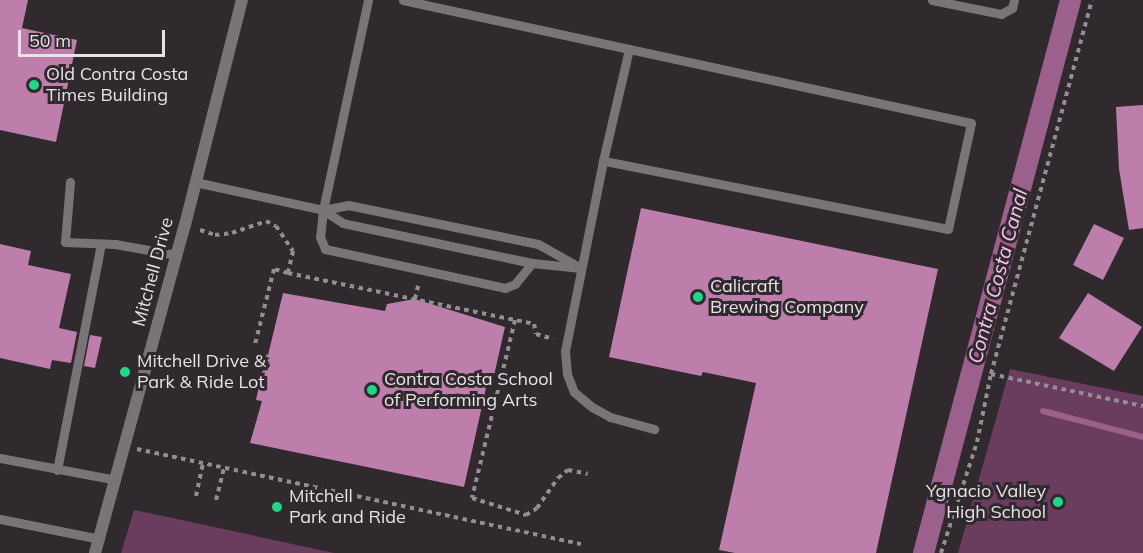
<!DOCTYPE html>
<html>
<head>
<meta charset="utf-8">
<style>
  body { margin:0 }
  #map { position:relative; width:1143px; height:553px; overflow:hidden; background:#30292e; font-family:Mulish,sans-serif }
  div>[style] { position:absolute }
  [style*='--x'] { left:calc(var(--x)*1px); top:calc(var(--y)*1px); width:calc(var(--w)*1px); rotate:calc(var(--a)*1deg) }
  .green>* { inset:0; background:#6a3c5e }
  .stream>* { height:6px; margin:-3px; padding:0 3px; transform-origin:3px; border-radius:3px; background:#9c608c }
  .canal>* { height:21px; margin:-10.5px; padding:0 10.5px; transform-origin:10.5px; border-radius:10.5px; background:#9c608c }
  .building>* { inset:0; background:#bd7eac }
  .path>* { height:4px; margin-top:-2px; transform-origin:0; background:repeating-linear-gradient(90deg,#938e92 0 4.5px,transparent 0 9px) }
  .lane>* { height:9px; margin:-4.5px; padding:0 4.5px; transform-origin:4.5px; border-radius:4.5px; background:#787477 }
  .street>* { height:12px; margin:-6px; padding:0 6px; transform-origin:6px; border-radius:6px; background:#787477 }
  .dots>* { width:16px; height:16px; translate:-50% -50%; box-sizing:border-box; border:3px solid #30292e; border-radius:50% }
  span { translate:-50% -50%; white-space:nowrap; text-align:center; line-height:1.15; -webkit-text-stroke:6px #30292e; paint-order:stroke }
  .poi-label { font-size:18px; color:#e6e2e5 }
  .left { translate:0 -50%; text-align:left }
  .right { translate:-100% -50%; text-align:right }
  .street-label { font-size:18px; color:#e6e2e5 }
  .water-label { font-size:20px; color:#f8c3e9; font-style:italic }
  .scale { position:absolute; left:18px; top:30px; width:147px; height:27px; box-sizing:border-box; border:3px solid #e6e2e5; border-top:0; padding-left:8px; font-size:18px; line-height:21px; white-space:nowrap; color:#e6e2e5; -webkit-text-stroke:4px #30292e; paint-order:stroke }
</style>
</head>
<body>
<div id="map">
  <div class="green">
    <div style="clip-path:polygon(1010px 369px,1143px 396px,1143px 553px,958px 553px)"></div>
    <div style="clip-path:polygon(134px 510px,168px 517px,334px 553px,121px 553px)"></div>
  </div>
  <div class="stream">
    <div style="--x:1043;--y:411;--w:103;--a:14.6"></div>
  </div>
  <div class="canal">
    <div style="--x:923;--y:553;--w:572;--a:-75.11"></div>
  </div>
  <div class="building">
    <div style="clip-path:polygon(0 0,28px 0,22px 28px,77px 40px,56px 142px,0 130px)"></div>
    <div style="clip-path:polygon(1143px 105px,1143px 228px,1129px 230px,1119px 169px,1116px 107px)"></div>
    <div style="clip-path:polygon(641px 208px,938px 269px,876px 553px,735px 553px,719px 550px,756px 383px,703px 372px,701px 376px,609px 357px)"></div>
    <div style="clip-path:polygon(1094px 224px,1124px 238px,1103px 280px,1073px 265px)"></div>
    <div style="clip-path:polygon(0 244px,31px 251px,28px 265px,71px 274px,59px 328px,77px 332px,71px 363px,52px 360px,50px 369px,0 358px)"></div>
    <div style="clip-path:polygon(283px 293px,385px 311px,387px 304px,415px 299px,505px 327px,493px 380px,488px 379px,464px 487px,250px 443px,262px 401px,256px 400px,266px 354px,268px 355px)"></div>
    <div style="clip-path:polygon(1088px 293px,1142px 327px,1114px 371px,1059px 338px)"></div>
    <div style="clip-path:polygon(90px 335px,102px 337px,95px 368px,84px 366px)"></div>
  </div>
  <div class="path">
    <div style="--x:200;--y:230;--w:16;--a:18"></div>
    <div style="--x:215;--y:235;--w:17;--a:-7"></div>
    <div style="--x:232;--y:233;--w:36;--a:-19"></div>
    <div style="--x:266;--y:221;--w:11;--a:27"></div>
    <div style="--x:276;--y:226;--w:30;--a:56"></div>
    <div style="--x:293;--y:251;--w:23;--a:103"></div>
    <div style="--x:288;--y:273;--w:15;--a:-164"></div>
    <div style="--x:274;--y:269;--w:77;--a:104.2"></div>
    <div style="--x:288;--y:273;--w:251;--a:11.7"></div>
    <div style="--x:534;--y:324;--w:10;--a:79"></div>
    <div style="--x:536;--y:334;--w:18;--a:16"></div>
    <div style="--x:415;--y:299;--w:17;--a:-77"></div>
    <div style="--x:515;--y:320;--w:183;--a:103.6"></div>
    <div style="--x:472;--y:498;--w:57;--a:17.5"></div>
    <div style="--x:526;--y:515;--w:13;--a:-32"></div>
    <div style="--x:537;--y:508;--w:37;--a:-55"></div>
    <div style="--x:558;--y:478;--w:13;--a:-39"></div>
    <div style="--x:568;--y:470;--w:20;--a:11"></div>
    <div style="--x:991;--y:374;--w:155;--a:11.9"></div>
    <div style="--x:137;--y:449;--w:454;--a:12.1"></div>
    <div style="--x:196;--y:496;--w:33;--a:-78"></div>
    <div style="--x:216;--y:500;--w:33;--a:-76"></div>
    <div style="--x:941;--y:553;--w:117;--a:-72"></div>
    <div style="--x:977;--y:442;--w:69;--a:-78.4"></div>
    <div style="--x:991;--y:374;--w:387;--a:-74.9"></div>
  </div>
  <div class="lane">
    <div style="--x:403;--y:0;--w:581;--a:12.22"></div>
    <div style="--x:971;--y:123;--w:108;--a:102.2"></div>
    <div style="--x:948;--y:229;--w:352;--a:-168.8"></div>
    <div style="--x:932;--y:0;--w:70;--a:11.5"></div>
    <div style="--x:1001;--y:14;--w:13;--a:-29"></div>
    <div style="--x:1012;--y:8;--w:8;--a:-76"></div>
    <div style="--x:629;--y:49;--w:115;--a:103.1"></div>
    <div style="--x:603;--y:161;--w:194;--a:101.3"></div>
    <div style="--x:565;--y:351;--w:23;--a:85"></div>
    <div style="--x:567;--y:374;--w:19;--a:69"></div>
    <div style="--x:574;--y:392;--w:23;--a:40"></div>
    <div style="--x:592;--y:407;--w:21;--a:29"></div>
    <div style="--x:610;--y:417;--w:46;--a:15.3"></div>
    <div style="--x:70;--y:182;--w:60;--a:94.8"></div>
    <div style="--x:65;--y:242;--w:50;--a:2.3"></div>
    <div style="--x:115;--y:244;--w:62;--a:10.2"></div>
    <div style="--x:195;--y:182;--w:131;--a:12.3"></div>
    <div style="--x:323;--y:210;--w:215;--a:-77.9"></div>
    <div style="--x:348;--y:205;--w:194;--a:11.6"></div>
    <div style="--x:538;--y:244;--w:49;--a:29.2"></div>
    <div style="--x:581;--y:268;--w:49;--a:-174.2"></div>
    <div style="--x:532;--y:263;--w:193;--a:-168.1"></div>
    <div style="--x:343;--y:223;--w:24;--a:-147"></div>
    <div style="--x:323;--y:210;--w:25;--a:-11"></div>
    <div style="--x:323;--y:210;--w:27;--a:96"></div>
    <div style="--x:320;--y:237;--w:13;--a:67"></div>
    <div style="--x:325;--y:249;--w:184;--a:12.2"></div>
    <div style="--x:505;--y:288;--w:11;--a:-22"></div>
    <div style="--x:515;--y:284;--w:27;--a:-51"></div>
    <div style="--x:0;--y:458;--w:118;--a:10.7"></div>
    <div style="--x:57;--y:470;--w:230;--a:-79"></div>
    <div style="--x:0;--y:519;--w:102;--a:11.3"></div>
  </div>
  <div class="street">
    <div style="--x:95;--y:553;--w:340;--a:-74.7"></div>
    <div style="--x:185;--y:225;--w:232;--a:-75.8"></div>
  </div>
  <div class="dots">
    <div style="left:34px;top:85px;background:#1ed887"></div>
    <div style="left:698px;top:297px;background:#1ed887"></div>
    <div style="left:125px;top:372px;background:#1ed887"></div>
    <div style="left:372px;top:390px;background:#1ed887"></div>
    <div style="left:1058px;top:502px;background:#1ed887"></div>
    <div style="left:277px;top:507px;background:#1ed887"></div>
  </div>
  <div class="poi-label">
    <span class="left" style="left:46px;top:85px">Old Contra Costa<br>Times Building</span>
    <span class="left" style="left:710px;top:297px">Calicraft<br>Brewing Company</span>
    <span class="left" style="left:137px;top:372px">Mitchell Drive &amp;<br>Park &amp; Ride Lot</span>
    <span class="left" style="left:384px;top:390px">Contra Costa School<br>of Performing Arts</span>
    <span class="right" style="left:1046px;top:502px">Ygnacio Valley<br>High School</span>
    <span class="left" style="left:289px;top:507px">Mitchell<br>Park and Ride</span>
  </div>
  <div class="street-label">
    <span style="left:153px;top:272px;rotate:-75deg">Mitchell Drive</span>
  </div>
  <div class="water-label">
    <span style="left:997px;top:276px;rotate:-75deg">Contra Costa Canal</span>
  </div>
  <div class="scale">50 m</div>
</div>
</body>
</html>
